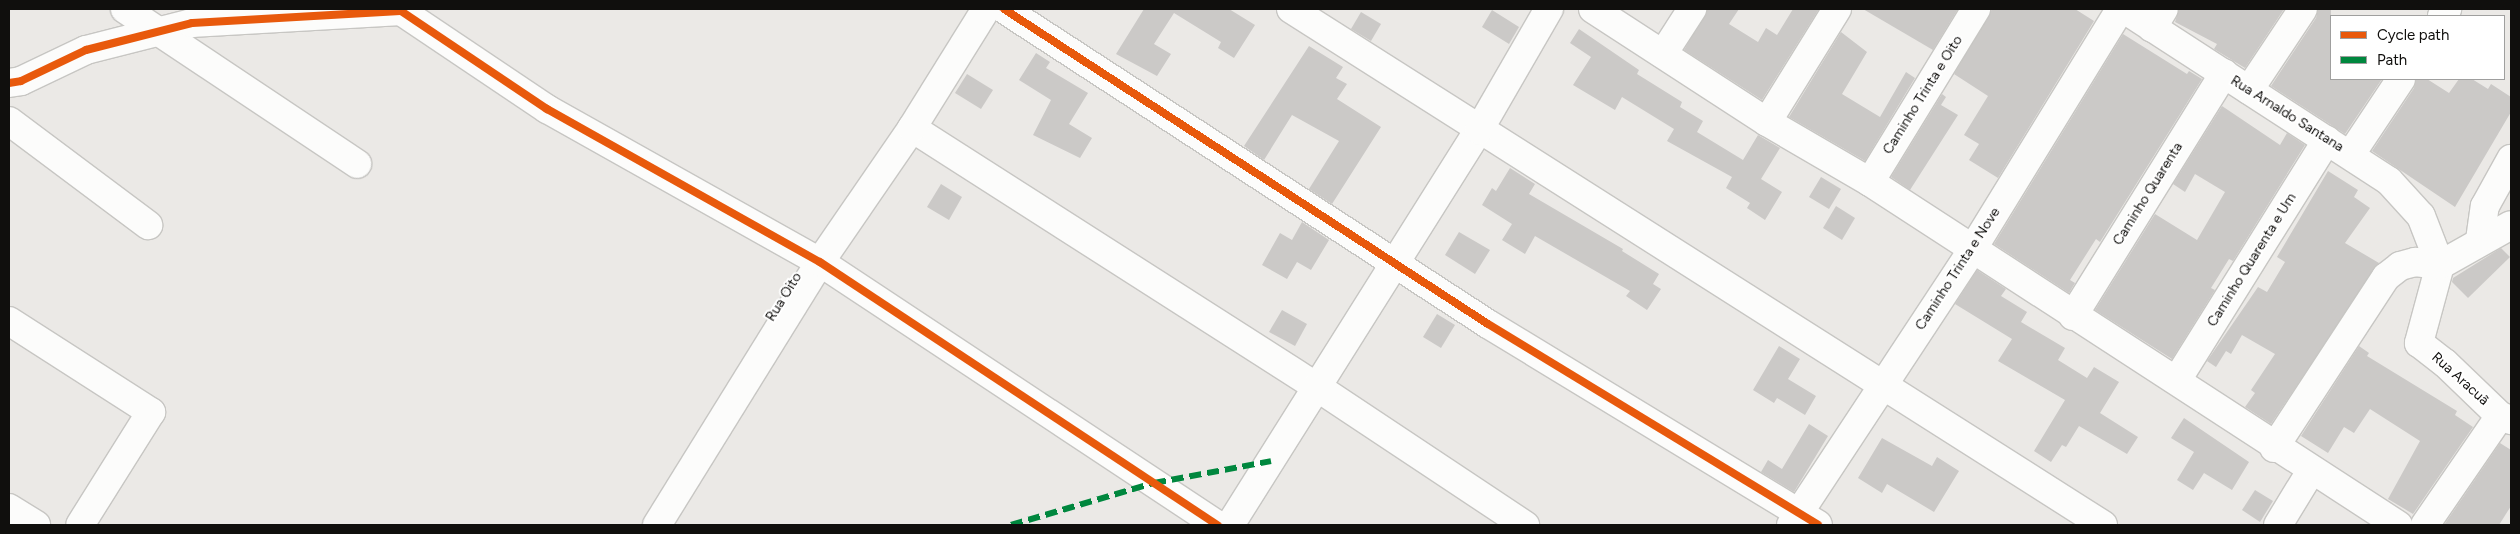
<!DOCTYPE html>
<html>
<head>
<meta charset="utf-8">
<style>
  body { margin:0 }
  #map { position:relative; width:2520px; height:534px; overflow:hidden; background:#ebe9e6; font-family:Figtree,sans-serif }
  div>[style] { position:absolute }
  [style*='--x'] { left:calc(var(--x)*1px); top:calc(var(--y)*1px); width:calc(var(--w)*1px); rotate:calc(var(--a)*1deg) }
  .building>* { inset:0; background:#cbc9c7 }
  .roads { filter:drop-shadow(1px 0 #c7c6c3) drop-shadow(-1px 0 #c7c6c3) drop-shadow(0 1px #c7c6c3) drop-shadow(0 -1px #c7c6c3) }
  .minor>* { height:28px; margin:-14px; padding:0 14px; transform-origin:14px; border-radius:14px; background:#fcfcfb }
  .quiet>* { height:6px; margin-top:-3px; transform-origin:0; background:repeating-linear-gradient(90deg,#00873e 0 12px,transparent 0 18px) }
  .cycleway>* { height:8px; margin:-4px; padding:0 4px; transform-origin:4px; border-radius:4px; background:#e8590c }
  span { translate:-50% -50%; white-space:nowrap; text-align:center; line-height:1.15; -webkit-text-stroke:4px #fff; paint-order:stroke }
  .street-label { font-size:14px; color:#100f0d }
  .frame { position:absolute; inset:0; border:10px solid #100f0d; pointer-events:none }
  .legend { position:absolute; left:2330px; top:15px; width:175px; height:65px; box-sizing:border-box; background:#fff; border:1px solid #9f9f9e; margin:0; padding:6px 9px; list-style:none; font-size:15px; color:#100f0d }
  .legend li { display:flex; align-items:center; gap:10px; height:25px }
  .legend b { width:25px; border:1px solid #9f9f9e }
</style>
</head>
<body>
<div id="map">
  <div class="building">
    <div style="clip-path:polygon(1144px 9px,1229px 9px,1255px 25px,1234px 58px,1218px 48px,1221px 42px,1174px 13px,1154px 44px,1171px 54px,1157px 76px,1116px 54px)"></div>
    <div style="clip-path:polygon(1707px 9px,1739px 9px,1729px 24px,1758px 42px,1766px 28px,1777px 35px,1793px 9px,1819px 9px,1762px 100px,1684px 50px)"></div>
    <div style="clip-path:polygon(1863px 9px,1958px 9px,1933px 50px)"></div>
    <div style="clip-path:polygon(1992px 9px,2075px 9px,2094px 21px,1998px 178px,1969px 160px,1979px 144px,1964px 135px,1988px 96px,1954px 74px)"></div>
    <div style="clip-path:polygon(2179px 9px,2284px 9px,2245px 68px,2214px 49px,2217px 44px,2175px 22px)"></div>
    <div style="clip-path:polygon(2318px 9px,2331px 9px,2331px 79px,2382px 79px,2345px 134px,2271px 86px,2316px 18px)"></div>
    <div style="clip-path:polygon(1492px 10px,1519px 27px,1509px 44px,1482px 27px)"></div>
    <div style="clip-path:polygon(1361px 12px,1381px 24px,1371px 41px,1351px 29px)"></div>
    <div style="clip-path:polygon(1579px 29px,1639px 70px,1637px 74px,1682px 102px,1680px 107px,1703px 121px,1697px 132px,1743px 160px,1758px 135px,1780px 148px,1761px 179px,1782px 192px,1765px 220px,1747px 208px,1750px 203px,1726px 188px,1732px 177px,1667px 141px,1674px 129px,1622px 97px,1615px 110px,1573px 85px,1591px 57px,1570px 43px)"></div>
    <div style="clip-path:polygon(1841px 32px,1867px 52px,1842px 94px,1880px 117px,1906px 72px,1915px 78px,1865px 161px,1789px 117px)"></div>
    <div style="clip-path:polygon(2123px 34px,2187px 74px,2189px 71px,2202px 79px,2100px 242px,2096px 239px,2070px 280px,2075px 283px,2069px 293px,1994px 244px)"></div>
    <div style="clip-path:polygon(1309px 46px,1343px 67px,1336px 78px,1347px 84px,1337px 99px,1381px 127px,1332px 204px,1309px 189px,1339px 141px,1292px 115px,1264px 160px,1244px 146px)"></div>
    <div style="clip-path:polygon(1036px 53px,1050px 62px,1046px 68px,1088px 93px,1069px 124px,1092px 138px,1080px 158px,1033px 135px,1051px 100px,1019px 80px)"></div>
    <div style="clip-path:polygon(967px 74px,993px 90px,981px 109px,955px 93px)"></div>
    <div style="clip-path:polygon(2416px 79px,2427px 79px,2449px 93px,2459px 79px,2472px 79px,2488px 89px,2491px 84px,2511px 97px,2511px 112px,2455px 207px,2372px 151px,2414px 88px)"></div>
    <div style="clip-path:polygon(1942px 94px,1946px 97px,1941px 105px,1958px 115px,1910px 190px,1891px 177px)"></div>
    <div style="clip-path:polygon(2222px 106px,2280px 145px,2287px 133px,2305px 145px,2233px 261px,2229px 259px,2211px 288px,2215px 290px,2172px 359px,2095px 310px,2155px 214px,2197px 240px,2225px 192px,2195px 174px,2185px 192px,2173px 184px)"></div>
    <div style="clip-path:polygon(1510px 168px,1535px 184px,1529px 194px,1623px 249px,1622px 251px,1659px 274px,1653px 284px,1661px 289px,1647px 310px,1626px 296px,1630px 291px,1535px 236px,1525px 254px,1502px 240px,1512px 224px,1482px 205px,1492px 188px,1496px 191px)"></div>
    <div style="clip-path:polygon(2328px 171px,2358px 190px,2354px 197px,2370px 208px,2345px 243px,2379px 263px,2271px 424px,2245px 407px,2255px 393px,2251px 390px,2275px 354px,2242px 335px,2231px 354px,2226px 351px,2216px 367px,2207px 361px,2258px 287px,2267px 292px,2285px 262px,2277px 257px)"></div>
    <div style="clip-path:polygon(1821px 177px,1841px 189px,1829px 209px,1809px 197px)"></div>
    <div style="clip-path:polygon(941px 184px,962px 197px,949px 220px,927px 207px)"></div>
    <div style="clip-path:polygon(1836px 206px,1855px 218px,1842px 240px,1823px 228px)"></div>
    <div style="clip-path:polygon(1302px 222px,1329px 240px,1311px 270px,1297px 262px,1287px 279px,1262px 265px,1280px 233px,1292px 240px)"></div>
    <div style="clip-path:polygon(1459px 232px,1490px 250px,1475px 274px,1445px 255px)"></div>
    <div style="clip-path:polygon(2501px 248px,2510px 257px,2468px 298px,2452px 282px,2453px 278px)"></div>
    <div style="clip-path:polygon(1977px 270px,2006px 289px,2001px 296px,2027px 312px,2021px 322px,2065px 348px,2058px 360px,2087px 378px,2094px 367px,2119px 382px,2100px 413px,2138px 437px,2127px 454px,2079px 426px,2066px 447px,2062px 445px,2051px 462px,2034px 451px,2065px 400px,1998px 361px,2012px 339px,1955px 304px)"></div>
    <div style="clip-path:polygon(1282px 310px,1307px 324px,1295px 346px,1269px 332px)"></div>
    <div style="clip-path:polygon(1437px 314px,1455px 325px,1441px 348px,1423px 337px)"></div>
    <div style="clip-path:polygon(1779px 346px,1800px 359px,1788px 379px,1816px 396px,1805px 415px,1777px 398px,1774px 403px,1753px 390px)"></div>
    <div style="clip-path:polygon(2359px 346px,2369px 353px,2367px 356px,2457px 411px,2455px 415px,2473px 427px,2413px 514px,2388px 499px,2420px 441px,2370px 409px,2354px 433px,2344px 427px,2328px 453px,2301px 436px)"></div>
    <div style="clip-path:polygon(2184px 418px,2249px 462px,2232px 490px,2204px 473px,2193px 490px,2177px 480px,2194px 452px,2171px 438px)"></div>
    <div style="clip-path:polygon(1809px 424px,1828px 436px,1794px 492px,1761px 472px,1768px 460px,1782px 469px)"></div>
    <div style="clip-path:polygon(1882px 438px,1932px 466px,1937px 457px,1959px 471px,1934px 512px,1887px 484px,1882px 493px,1858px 478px)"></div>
    <div style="clip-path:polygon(2500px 443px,2511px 450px,2511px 506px,2499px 525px,2444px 525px)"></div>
    <div style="clip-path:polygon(2255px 490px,2273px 501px,2260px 522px,2242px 510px)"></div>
  </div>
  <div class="roads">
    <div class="minor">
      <div style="--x:125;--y:9;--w:279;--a:33.7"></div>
      <div style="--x:1004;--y:9;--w:577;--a:33.06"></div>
      <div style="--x:1488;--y:324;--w:386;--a:31.3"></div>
      <div style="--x:1291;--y:9;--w:962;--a:32.43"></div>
      <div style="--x:1593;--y:9;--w:207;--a:33"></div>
      <div style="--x:1767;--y:122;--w:119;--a:30.2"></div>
      <div style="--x:1870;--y:182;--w:630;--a:33.01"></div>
      <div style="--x:2124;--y:9;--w:316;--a:33"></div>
      <div style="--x:2389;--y:181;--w:47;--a:47.6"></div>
      <div style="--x:2421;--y:216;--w:53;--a:68.8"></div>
      <div style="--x:2440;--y:265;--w:81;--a:105.1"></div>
      <div style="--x:2419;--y:343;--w:33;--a:38"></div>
      <div style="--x:2445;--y:363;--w:76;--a:43.9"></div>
      <div style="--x:2500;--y:416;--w:12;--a:20"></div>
      <div style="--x:2442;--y:16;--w:9;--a:-54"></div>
      <div style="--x:2152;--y:28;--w:22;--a:-58"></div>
      <div style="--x:1663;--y:54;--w:54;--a:-57.2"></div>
      <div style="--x:9;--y:83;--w:12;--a:-9"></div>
      <div style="--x:21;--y:81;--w:72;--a:-25.5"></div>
      <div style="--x:86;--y:50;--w:109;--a:-14.3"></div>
      <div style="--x:192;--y:23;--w:209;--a:-3.3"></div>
      <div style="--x:401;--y:11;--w:176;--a:33.9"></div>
      <div style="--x:547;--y:109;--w:313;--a:29.3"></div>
      <div style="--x:820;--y:262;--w:477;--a:33.5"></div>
      <div style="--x:2249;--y:90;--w:97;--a:-56.3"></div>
      <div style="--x:9;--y:121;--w:174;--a:36.8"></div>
      <div style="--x:1767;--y:122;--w:133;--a:-58.2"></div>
      <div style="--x:912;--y:128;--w:481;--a:32.6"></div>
      <div style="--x:1317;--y:387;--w:250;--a:33.6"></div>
      <div style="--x:2351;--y:154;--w:90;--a:-56.3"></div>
      <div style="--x:1870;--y:182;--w:203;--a:-58.5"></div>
      <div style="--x:2480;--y:240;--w:34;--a:-82"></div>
      <div style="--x:2485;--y:206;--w:54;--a:-61"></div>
      <div style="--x:2073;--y:316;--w:286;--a:-58.1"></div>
      <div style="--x:9;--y:321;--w:169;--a:32.7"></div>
      <div style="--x:151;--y:412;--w:133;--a:122.1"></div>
      <div style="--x:2177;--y:380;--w:283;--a:-58"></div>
      <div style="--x:2274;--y:448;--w:204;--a:-56.8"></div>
      <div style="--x:2386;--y:277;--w:18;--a:-38"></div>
      <div style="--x:2400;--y:266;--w:16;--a:-15"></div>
      <div style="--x:2415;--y:262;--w:25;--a:7"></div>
      <div style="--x:2440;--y:265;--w:81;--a:-29.4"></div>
      <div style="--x:9;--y:508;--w:32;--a:32"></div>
      <div style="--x:657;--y:525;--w:309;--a:-58.2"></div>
      <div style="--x:820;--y:262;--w:163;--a:-55.5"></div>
      <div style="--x:912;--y:128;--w:140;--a:-58.1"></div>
      <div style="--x:1230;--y:525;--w:467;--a:-57.8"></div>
      <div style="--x:1479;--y:130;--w:140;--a:-60"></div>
      <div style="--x:1791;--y:525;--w:329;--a:-56.6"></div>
      <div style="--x:1972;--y:250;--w:283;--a:-58.4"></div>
      <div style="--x:2278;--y:525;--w:63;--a:-58.6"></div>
      <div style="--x:2425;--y:525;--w:132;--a:-55.5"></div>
    </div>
  </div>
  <div class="quiet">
    <div style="--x:1011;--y:525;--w:149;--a:-16.4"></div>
    <div style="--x:1154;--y:483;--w:119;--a:-10.6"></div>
  </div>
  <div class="cycleway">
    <div style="--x:1004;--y:9;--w:577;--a:33.06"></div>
    <div style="--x:1488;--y:324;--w:386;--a:31.3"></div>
    <div style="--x:9;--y:83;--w:12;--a:-9"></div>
    <div style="--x:21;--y:81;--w:72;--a:-25.5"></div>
    <div style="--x:86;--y:50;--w:109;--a:-14.3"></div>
    <div style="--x:192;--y:23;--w:209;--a:-3.3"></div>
    <div style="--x:401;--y:11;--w:176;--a:33.9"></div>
    <div style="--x:547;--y:109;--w:313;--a:29.3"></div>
    <div style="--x:820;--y:262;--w:477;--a:33.5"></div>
  </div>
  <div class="street-label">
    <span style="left:1923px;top:95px;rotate:-58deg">Caminho Trinta e Oito</span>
    <span style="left:2287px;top:114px;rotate:32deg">Rua Arnaldo Santana</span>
    <span style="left:2148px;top:194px;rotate:-58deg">Caminho Quarenta</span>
    <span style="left:2252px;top:260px;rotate:-58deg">Caminho Quarenta e Um</span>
    <span style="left:1958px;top:269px;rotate:-57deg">Caminho Trinta e Nove</span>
    <span style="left:784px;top:297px;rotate:-58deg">Rua Oito</span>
    <span style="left:2460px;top:379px;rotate:42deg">Rua Aracuã</span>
  </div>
  <div class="frame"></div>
  <ul class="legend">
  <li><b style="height:6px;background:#e8590c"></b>Cycle path</li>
  <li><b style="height:6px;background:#00873e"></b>Path</li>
  </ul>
</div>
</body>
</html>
